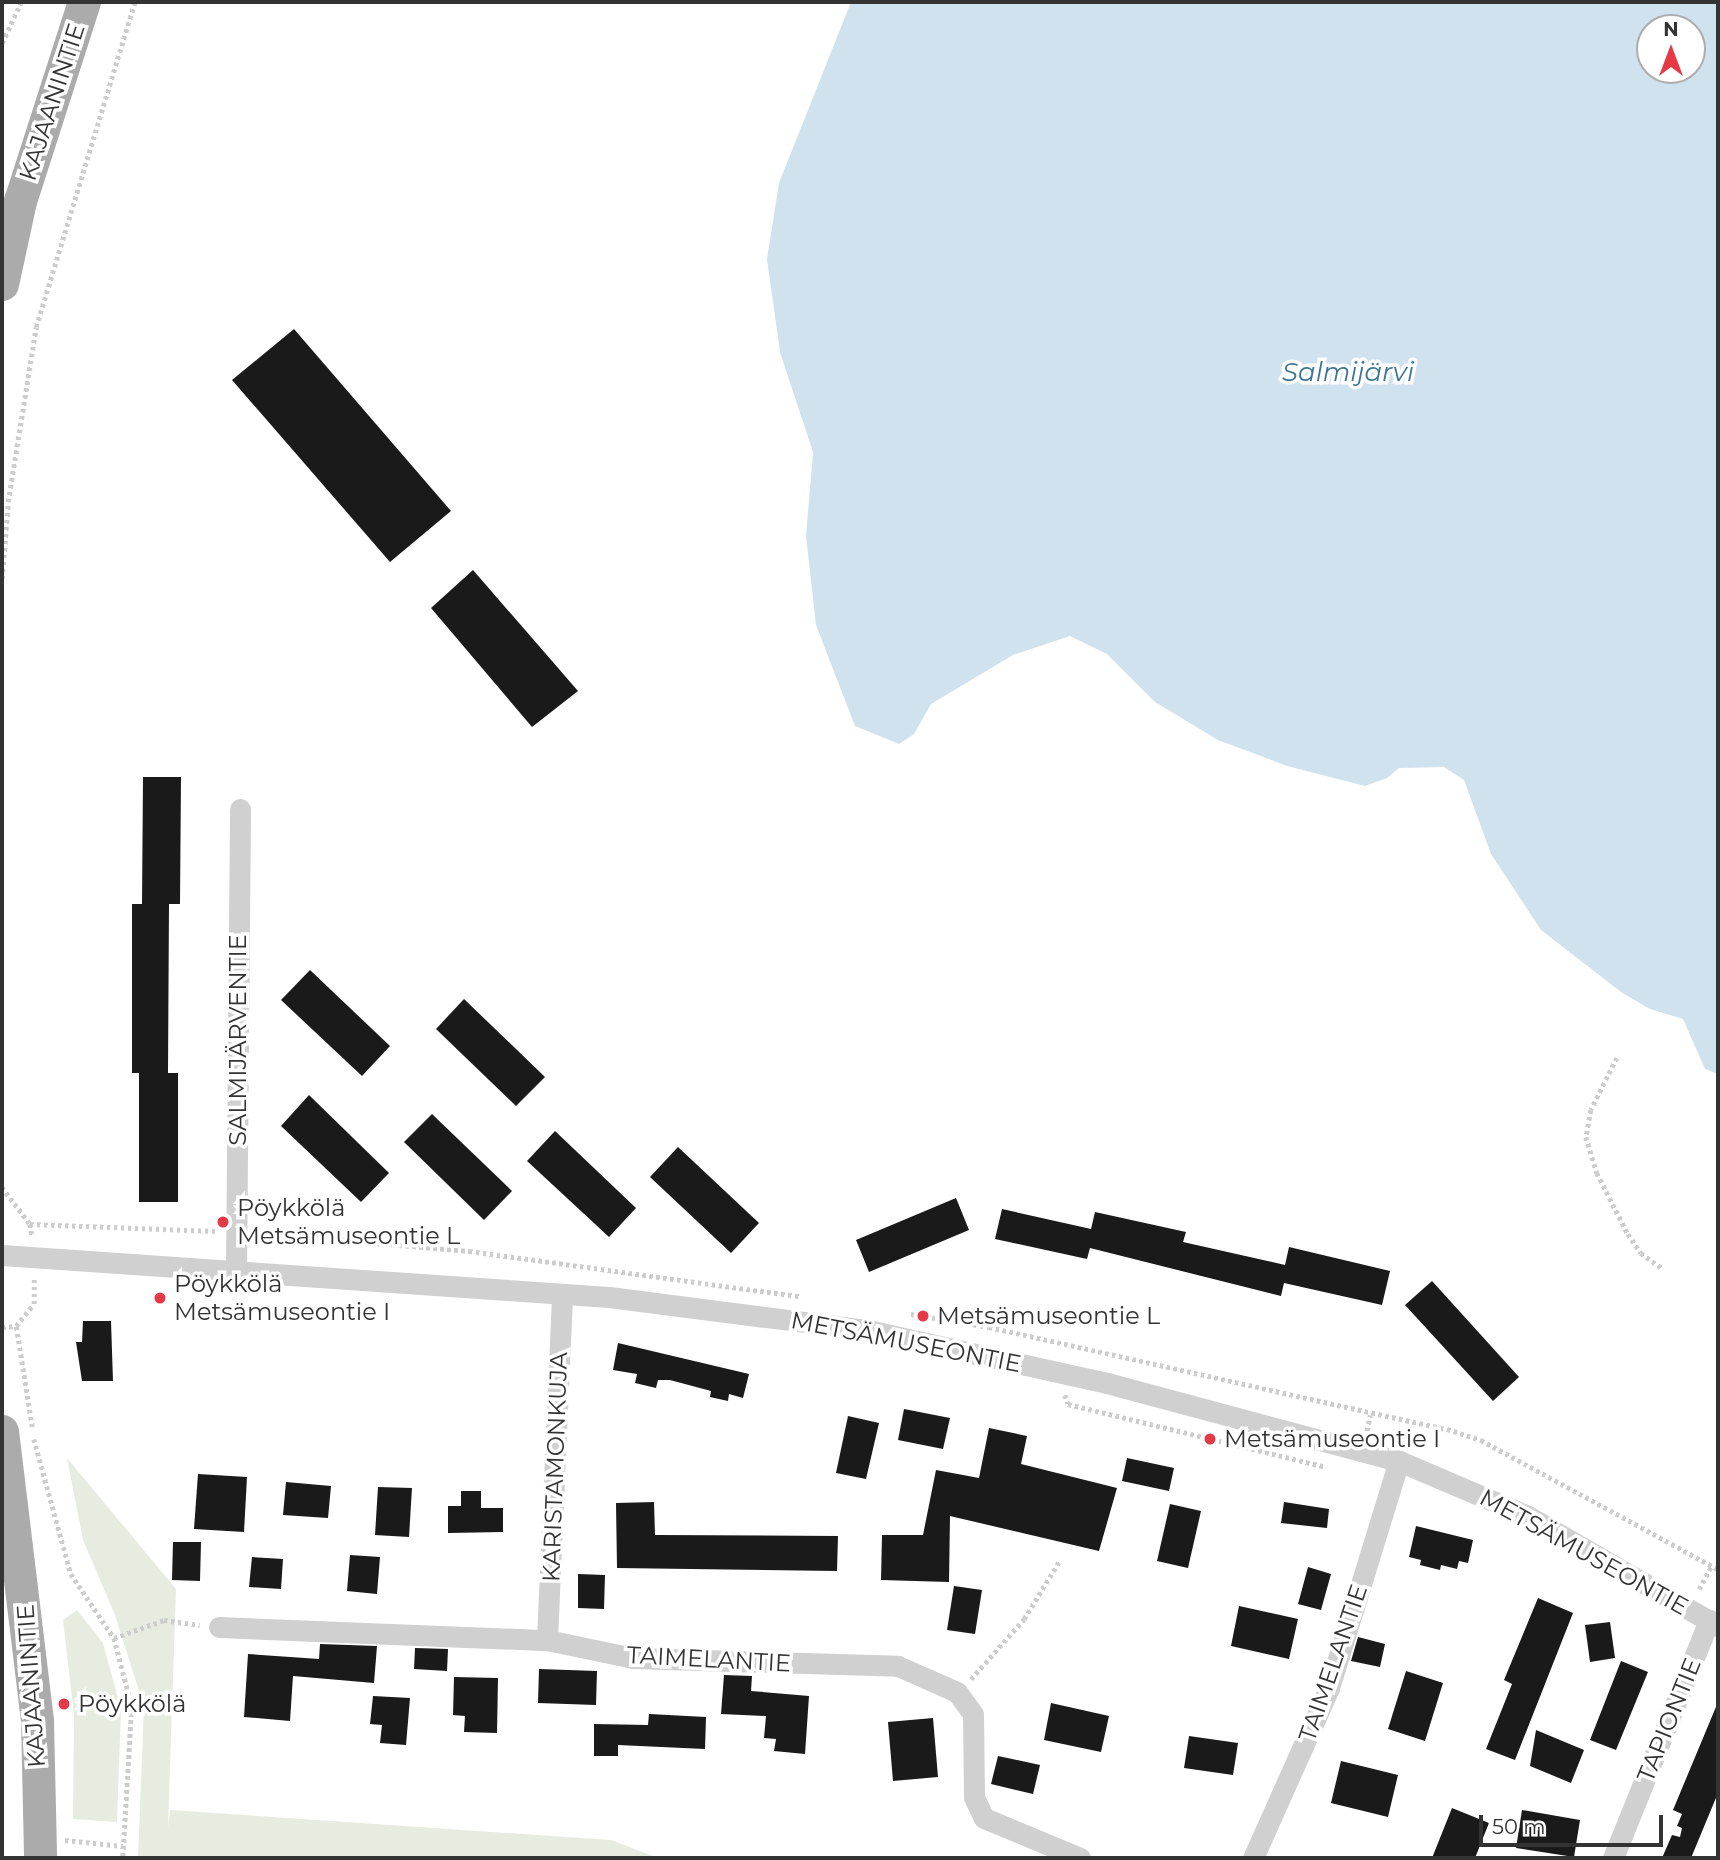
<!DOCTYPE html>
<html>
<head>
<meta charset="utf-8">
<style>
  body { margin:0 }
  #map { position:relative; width:1720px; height:1860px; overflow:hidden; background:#fff; font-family:Montserrat,sans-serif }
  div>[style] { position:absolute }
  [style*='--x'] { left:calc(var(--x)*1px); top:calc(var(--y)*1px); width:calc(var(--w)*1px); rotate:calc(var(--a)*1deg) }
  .green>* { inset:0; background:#e6ecdf }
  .water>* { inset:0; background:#cfe2ee }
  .building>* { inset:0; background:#1a1a1a }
  .path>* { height:4.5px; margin-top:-2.25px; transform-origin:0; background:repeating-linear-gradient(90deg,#cdcdcd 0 3.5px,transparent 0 7px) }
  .minor>* { height:21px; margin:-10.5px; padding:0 10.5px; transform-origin:10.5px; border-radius:10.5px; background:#d0d0d0 }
  .primary>* { height:33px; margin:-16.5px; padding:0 16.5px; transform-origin:16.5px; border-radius:16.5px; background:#ababab }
  .dots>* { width:19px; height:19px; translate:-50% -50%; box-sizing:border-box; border:4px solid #fff; border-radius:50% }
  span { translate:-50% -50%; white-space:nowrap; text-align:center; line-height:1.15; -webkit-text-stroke:7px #fff; paint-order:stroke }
  .street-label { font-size:24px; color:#333 }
  .poi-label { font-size:24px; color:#333 }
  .left { translate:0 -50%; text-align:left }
  .water-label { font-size:26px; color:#3f7597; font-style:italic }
  .frame { position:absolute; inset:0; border:4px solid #333; pointer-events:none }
  .north { position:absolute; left:1636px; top:14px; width:70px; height:70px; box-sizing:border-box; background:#fff; border:2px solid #adadad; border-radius:50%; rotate:0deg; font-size:19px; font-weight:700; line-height:28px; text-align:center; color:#333 }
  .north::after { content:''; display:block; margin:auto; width:24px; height:32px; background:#e63946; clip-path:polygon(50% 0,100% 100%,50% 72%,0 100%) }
  .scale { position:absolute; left:1479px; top:1815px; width:184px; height:32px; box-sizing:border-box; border:4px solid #333; border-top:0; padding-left:9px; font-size:21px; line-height:24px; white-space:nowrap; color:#333; -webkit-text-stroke:5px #fff; paint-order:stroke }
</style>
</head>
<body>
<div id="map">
  <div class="green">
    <div style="clip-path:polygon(67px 1458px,176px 1589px,168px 1828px,170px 1810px,611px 1840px,658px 1858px,138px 1858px,144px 1707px,115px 1615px,83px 1540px)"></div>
    <div style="clip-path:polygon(77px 1610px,103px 1643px,121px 1709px,117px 1822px,73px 1819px,74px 1715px,63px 1620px)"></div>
  </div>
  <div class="water">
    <div style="clip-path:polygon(evenodd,851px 2px,1718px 2px,1718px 1074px,1705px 1069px,1683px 1019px,1650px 1009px,1621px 992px,1541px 930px,1491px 854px,1464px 780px,1444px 767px,1399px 768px,1387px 778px,1365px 786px,1287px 766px,1218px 740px,1155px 702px,1107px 654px,1070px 636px,1013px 655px,931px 704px,914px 734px,899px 744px,855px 726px,816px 625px,806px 536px,813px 452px,780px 352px,767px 259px,779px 183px,851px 2px,1650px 28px,1692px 28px,1692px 70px,1650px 70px,1650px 28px)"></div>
  </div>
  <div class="building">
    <div style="clip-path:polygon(294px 329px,451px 511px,390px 562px,232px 380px)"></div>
    <div style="clip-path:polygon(473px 570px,578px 691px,532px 727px,431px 608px)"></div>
    <div style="clip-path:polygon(143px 777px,181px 777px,180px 904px,169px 904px,168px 1073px,178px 1073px,178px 1202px,139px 1202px,139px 1073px,132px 1073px,132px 904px,142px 904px)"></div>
    <div style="clip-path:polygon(310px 970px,390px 1046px,362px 1076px,281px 1000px)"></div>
    <div style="clip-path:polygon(464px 999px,545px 1077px,516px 1106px,436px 1029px)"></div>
    <div style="clip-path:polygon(309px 1095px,389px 1173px,361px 1202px,281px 1126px)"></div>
    <div style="clip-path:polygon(432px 1114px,512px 1191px,484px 1220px,404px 1142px)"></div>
    <div style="clip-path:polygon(555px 1131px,636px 1208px,609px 1237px,527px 1161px)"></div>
    <div style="clip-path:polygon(678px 1147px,759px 1223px,731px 1253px,650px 1177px)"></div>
    <div style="clip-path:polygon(956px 1198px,969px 1230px,869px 1272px,856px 1240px)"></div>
    <div style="clip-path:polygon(1002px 1209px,1091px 1229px,1095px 1212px,1186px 1232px,1183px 1242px,1285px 1265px,1289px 1247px,1390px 1271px,1382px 1305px,1284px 1283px,1281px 1296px,1090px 1248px,1087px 1259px,995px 1239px)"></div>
    <div style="clip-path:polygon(1432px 1281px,1519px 1377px,1493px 1401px,1405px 1305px)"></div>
    <div style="clip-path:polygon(83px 1321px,111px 1321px,113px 1381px,82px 1381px,76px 1342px,82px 1342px)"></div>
    <div style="clip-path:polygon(618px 1343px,749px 1374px,743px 1398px,729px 1394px,728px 1401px,710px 1397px,711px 1391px,670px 1380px,658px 1380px,656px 1388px,635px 1383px,637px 1374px,613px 1370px)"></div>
    <div style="clip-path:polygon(904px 1409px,950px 1418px,943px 1449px,898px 1440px)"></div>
    <div style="clip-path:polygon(848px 1416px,879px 1423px,866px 1479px,836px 1473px)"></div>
    <div style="clip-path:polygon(989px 1428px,1027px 1436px,1021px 1464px,1117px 1488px,1099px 1551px,950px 1516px,949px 1582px,881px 1580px,882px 1535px,923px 1535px,936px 1470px,979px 1478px)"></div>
    <div style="clip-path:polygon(1127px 1458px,1174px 1468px,1169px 1491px,1122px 1481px)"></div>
    <div style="clip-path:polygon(198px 1474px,247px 1477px,244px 1532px,194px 1529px)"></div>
    <div style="clip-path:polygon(286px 1482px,331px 1486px,328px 1518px,283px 1515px)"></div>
    <div style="clip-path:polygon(378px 1487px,412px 1488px,409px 1537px,375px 1535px)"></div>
    <div style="clip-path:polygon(461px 1491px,481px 1491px,481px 1508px,503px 1508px,503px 1532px,448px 1533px,448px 1506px,461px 1506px)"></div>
    <div style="clip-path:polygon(654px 1502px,655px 1535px,838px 1536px,837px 1571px,617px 1568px,616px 1503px)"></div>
    <div style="clip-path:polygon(1284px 1502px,1329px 1509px,1327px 1528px,1281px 1523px)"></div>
    <div style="clip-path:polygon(1170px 1504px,1201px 1511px,1188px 1568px,1157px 1561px)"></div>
    <div style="clip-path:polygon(1416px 1526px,1473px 1540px,1468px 1563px,1459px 1561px,1457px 1569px,1441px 1565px,1440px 1570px,1420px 1565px,1421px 1560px,1409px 1557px)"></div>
    <div style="clip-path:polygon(173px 1542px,201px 1542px,200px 1581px,172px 1580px)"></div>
    <div style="clip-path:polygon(350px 1555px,380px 1557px,377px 1594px,347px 1591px)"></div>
    <div style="clip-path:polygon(252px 1557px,283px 1559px,281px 1589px,249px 1587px)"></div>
    <div style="clip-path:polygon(1308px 1567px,1331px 1574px,1321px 1610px,1298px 1604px)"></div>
    <div style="clip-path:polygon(578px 1574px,605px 1575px,604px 1609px,578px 1608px)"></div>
    <div style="clip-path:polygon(954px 1586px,982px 1590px,975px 1634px,947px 1630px)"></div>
    <div style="clip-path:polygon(1538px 1598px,1573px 1613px,1515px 1760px,1486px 1749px,1512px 1684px,1504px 1680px)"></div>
    <div style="clip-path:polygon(1239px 1606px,1298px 1619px,1289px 1659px,1231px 1646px)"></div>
    <div style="clip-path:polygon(1610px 1622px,1615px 1658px,1590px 1662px,1585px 1625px)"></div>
    <div style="clip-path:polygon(1358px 1637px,1385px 1644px,1380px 1667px,1351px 1661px)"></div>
    <div style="clip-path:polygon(320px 1644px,377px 1646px,374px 1683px,293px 1676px,290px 1721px,244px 1717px,248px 1654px,319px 1659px)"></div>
    <div style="clip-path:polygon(415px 1648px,448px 1649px,447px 1671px,414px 1669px)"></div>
    <div style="clip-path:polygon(1621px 1661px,1648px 1672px,1616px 1750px,1590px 1740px)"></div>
    <div style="clip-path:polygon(539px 1669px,597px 1671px,596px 1705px,538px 1703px)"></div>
    <div style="clip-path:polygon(1406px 1671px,1443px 1683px,1425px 1741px,1388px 1729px)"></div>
    <div style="clip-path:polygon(724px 1675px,752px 1676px,751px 1691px,809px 1696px,805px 1754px,774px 1751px,776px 1739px,764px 1738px,766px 1716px,721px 1714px)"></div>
    <div style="clip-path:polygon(454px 1677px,498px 1678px,497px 1733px,464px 1732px,465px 1716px,453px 1715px)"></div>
    <div style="clip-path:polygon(373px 1696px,410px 1698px,406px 1745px,380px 1743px,382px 1725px,370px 1724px)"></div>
    <div style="clip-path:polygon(1718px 1702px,1718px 1793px,1691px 1858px,1662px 1858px,1672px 1835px,1680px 1837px,1682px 1828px,1677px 1826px,1682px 1814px,1673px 1810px)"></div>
    <div style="clip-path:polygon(1051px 1703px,1109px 1716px,1101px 1752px,1044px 1740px)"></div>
    <div style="clip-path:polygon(649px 1714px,706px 1717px,705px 1749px,618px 1745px,618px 1756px,594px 1756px,594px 1724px,648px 1725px)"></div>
    <div style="clip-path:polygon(933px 1718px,938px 1777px,893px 1781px,888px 1722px)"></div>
    <div style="clip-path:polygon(1536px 1730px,1584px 1750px,1571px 1783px,1530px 1766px)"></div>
    <div style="clip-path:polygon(1189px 1736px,1238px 1743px,1233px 1775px,1184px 1768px)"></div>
    <div style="clip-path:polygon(998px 1756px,1040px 1765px,1033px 1794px,991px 1784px)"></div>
    <div style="clip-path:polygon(1341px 1761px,1398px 1775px,1388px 1817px,1331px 1803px)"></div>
    <div style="clip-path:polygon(1452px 1808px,1489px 1823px,1475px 1858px,1432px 1858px)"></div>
    <div style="clip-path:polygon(1522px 1810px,1580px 1820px,1574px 1857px,1516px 1848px)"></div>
  </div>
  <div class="path">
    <div style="--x:2;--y:43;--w:45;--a:-65.1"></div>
    <div style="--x:2;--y:579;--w:77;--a:-85.5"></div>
    <div style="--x:8;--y:502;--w:177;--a:-80.9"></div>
    <div style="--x:36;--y:327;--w:340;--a:-73.1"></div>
    <div style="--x:1617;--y:1058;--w:58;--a:116.6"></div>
    <div style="--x:1591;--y:1110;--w:27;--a:100"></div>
    <div style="--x:1586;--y:1137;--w:38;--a:73"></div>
    <div style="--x:1597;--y:1173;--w:68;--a:63.1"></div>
    <div style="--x:1628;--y:1234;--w:23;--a:56"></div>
    <div style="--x:1641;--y:1253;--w:26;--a:36"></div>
    <div style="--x:2;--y:1187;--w:46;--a:52.9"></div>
    <div style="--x:30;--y:1224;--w:11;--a:80"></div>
    <div style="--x:30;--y:1224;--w:185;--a:2.2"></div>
    <div style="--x:259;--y:1233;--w:211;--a:4.9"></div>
    <div style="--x:469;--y:1251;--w:333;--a:7.8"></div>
    <div style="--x:911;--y:1314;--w:79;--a:9.5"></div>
    <div style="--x:989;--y:1327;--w:469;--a:12.6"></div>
    <div style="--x:1447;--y:1429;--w:36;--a:18"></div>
    <div style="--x:1481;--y:1440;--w:270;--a:28.6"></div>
    <div style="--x:2;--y:1327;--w:14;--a:-4"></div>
    <div style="--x:1065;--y:1395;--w:9;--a:72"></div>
    <div style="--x:1068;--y:1404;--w:266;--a:13.7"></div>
    <div style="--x:32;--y:1427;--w:102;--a:-99"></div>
    <div style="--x:16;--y:1326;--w:28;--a:-51"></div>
    <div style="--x:34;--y:1304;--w:25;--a:-90"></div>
    <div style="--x:1367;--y:1431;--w:16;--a:-79"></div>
    <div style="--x:34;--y:1439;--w:140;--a:74.7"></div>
    <div style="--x:71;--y:1574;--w:77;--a:56.1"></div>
    <div style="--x:114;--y:1638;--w:70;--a:75.2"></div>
    <div style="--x:132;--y:1706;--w:152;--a:93.4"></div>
    <div style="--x:1699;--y:1589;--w:26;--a:-62"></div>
    <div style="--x:114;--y:1638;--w:53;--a:-19.8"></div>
    <div style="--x:164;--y:1620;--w:36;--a:8"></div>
    <div style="--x:971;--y:1679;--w:80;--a:-48.5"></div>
    <div style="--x:1024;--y:1619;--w:69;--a:-58.6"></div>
    <div style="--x:65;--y:1840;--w:58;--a:5.9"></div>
  </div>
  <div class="minor">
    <div style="--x:2;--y:1255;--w:608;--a:3.96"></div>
    <div style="--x:609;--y:1297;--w:261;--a:7.3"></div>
    <div style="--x:868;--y:1330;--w:245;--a:12.5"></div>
    <div style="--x:1107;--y:1383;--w:302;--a:15"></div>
    <div style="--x:1399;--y:1461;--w:140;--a:23.1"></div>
    <div style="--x:1528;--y:1516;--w:220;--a:30.1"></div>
    <div style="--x:236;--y:1272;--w:463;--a:-89.5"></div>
    <div style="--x:219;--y:1627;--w:328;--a:2.3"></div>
    <div style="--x:547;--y:1640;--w:88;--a:11.8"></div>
    <div style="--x:633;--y:1658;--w:265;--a:1.7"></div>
    <div style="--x:898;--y:1666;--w:64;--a:23.8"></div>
    <div style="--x:957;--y:1692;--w:27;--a:54"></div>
    <div style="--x:973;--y:1714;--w:83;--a:89.3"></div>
    <div style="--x:974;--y:1797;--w:23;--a:65"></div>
    <div style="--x:984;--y:1818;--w:104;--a:22.6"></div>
    <div style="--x:547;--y:1640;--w:346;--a:-87.5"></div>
    <div style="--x:1253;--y:1858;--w:186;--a:-65.9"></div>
    <div style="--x:1329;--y:1688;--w:238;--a:-72.9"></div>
    <div style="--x:1613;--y:1858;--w:257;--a:-68"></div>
  </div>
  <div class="primary">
    <div style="--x:2;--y:284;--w:85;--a:-77.8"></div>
    <div style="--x:20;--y:201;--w:209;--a:-72.2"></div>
    <div style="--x:2;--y:1431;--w:292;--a:83.1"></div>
    <div style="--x:37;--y:1721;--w:137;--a:88.7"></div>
  </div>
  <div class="dots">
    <div style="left:223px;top:1222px;background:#e63946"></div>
    <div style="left:160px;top:1298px;background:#e63946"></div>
    <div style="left:923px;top:1316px;background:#e63946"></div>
    <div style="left:1210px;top:1439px;background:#e63946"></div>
    <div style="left:64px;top:1704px;background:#e63946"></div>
  </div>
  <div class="street-label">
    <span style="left:52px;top:102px;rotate:-72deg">KAJAANINTIE</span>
    <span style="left:238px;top:1040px;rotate:-90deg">SALMIJÄRVENTIE</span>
    <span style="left:906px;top:1342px;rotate:11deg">METSÄMUSEONTIE</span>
    <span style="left:555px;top:1467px;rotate:-88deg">KARISTAMONKUJA</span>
    <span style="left:1584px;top:1552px;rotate:29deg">METSÄMUSEONTIE</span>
    <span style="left:709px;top:1659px;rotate:3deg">TAIMELANTIE</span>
    <span style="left:1333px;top:1663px;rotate:-71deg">TAIMELANTIE</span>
    <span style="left:31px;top:1686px;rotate:-94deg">KAJAANINTIE</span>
    <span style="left:1669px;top:1720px;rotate:-68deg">TAPIONTIE</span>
  </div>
  <div class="poi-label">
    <span class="left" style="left:237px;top:1222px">Pöykkölä<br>Metsämuseontie L</span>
    <span class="left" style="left:174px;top:1298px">Pöykkölä<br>Metsämuseontie I</span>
    <span class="left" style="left:937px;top:1316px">Metsämuseontie L</span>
    <span class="left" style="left:1224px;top:1439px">Metsämuseontie I</span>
    <span class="left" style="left:78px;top:1704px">Pöykkölä</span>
  </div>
  <div class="water-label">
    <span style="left:1348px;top:373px">Salmijärvi</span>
  </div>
  <div class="frame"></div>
  <div class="north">N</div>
  <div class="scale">50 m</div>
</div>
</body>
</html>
